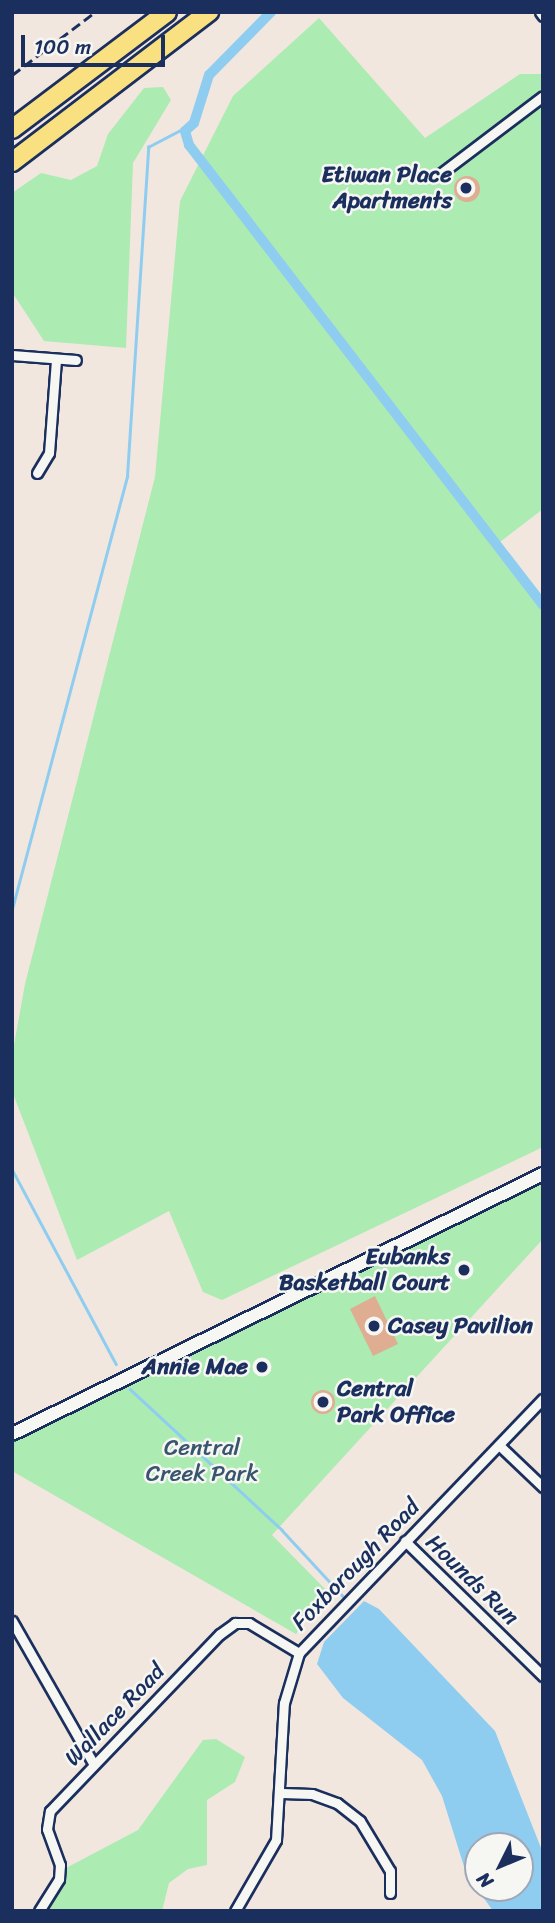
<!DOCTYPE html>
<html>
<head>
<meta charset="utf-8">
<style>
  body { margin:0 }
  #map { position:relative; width:555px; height:1923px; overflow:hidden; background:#f1e7df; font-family:Sriracha,sans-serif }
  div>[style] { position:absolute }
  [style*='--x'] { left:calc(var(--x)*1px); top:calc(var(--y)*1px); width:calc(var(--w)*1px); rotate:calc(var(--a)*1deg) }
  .green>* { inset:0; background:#acebb2 }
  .water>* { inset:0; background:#8fcdf0 }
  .stream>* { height:2.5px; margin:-1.25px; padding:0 1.25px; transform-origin:1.25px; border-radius:1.25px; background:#8fcdf0 }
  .canal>* { height:10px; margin:-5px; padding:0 5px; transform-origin:5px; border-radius:5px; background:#8fcdf0 }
  .building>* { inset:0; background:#dfad92 }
  .round { border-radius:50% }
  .roads { filter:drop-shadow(2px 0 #1b2f5e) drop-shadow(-2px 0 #1b2f5e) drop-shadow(0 2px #1b2f5e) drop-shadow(0 -2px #1b2f5e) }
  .street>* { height:9px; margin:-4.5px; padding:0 4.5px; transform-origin:4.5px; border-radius:4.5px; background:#f6f6f2 }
  .secondary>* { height:12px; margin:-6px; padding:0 6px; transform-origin:6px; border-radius:6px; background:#f6f6f2 }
  .highway>* { height:18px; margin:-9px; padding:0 9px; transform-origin:9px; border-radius:9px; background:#f9e181 }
  .rail>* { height:2.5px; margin-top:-1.25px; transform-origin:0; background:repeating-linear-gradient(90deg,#1b2f5e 0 10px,transparent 0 15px) }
  .dots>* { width:19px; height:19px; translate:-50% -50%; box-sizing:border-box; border:4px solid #f6f6f2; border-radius:50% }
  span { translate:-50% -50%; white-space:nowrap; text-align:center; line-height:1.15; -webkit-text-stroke:5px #f6f6f2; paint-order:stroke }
  .poi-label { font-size:23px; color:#1b2f5e; font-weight:700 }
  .right { translate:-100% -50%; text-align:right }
  .left { translate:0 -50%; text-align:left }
  .park-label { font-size:23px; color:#38556f }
  .street-label { font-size:23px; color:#1b2f5e }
  .frame { position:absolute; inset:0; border:14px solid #1b2f5e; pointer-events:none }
  .north { position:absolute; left:464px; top:1832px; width:70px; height:70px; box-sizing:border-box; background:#f6f6f2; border:2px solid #9ea6b7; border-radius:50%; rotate:227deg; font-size:19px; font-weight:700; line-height:28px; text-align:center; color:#1b2f5e }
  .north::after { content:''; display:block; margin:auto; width:24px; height:32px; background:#1b2f5e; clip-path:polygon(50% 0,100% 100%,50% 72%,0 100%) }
  .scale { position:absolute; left:21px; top:35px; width:144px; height:32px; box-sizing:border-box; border:4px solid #1b2f5e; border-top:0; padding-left:9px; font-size:21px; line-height:24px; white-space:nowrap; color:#1b2f5e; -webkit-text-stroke:5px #f6f6f2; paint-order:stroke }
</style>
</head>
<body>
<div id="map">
  <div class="green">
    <div style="clip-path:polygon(319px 18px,425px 138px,520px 74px,543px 74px,543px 509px,500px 542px,543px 597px,543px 1147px,222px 1300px,203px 1292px,169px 1211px,77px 1260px,12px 1091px,12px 1056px,25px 984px,155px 477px,180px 201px,233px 96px)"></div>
    <div style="clip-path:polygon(163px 87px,171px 100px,133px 163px,126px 348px,44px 341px,12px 292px,12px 193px,41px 173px,71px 180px,97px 166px,108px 134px,144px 88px)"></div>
    <div style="clip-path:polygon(543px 1180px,543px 1239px,272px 1535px,327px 1591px,296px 1634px,12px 1471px,12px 1440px)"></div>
    <div style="clip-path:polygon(216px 1739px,245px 1757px,235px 1782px,207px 1800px,207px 1865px,188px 1869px,169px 1883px,162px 1911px,42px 1911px,66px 1868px,138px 1830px,203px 1740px)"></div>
  </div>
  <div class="water">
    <div style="clip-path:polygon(evenodd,364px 1601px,379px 1609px,495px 1731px,543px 1853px,543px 1911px,493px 1911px,466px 1873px,442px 1796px,422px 1760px,343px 1698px,317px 1664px,324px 1642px,364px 1601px,478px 1846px,520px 1846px,520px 1888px,478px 1888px,478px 1846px)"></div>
  </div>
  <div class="stream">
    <div style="--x:12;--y:909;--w:448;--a:-75.1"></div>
    <div style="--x:127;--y:476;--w:330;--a:-86.3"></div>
    <div style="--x:148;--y:147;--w:52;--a:-27.6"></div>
    <div style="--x:12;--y:1169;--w:221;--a:61.9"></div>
    <div style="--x:130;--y:1389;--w:207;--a:42.8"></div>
    <div style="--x:282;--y:1530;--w:90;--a:47.3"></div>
  </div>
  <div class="canal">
    <div style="--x:271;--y:12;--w:88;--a:134.5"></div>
    <div style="--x:209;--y:75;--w:50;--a:107.4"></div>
    <div style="--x:194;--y:123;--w:12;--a:138"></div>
    <div style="--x:185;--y:131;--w:15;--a:74"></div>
    <div style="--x:189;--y:145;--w:580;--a:52.42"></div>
  </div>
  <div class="building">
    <div class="round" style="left:454px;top:176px;width:26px;height:26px"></div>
    <div style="clip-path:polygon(375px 1296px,398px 1344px,373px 1356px,350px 1309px)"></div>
    <div class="round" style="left:311px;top:1390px;width:24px;height:24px"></div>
  </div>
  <div class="roads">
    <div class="street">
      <div style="--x:540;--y:12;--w:5;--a:53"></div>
      <div style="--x:440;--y:174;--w:129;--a:-37.1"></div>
      <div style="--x:12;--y:355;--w:64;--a:4.5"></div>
      <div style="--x:37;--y:473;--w:23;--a:-59"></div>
      <div style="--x:49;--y:453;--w:94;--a:-85.7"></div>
      <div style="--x:499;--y:1445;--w:61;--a:43.7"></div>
      <div style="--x:405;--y:1541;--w:193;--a:44.4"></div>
      <div style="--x:12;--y:1621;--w:163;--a:60.3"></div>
      <div style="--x:282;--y:1793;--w:30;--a:2"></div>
      <div style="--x:312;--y:1794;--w:27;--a:20"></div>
      <div style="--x:337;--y:1803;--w:29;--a:38"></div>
      <div style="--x:360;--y:1821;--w:58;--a:59"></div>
      <div style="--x:390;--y:1871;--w:22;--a:90"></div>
      <div style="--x:39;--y:1911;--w:38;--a:-58"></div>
      <div style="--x:59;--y:1879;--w:14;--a:-86"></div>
      <div style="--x:60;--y:1865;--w:38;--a:-110"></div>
      <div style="--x:47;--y:1829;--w:18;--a:-81"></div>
      <div style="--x:50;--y:1811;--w:245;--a:-46.2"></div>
      <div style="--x:220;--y:1634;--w:19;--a:-36"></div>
      <div style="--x:235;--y:1623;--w:14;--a:0"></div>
      <div style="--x:249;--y:1623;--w:58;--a:31"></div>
      <div style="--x:235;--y:1911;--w:82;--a:-60"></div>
      <div style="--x:276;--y:1840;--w:137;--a:-86.7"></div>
      <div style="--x:284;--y:1703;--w:52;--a:-73.3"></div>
      <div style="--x:299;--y:1653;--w:352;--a:-46.2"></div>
    </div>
    <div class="secondary">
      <div style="--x:12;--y:1434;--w:591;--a:-26.09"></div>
    </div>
    <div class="highway">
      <div style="--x:12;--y:129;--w:194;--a:-37"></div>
      <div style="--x:12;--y:162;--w:248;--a:-37.3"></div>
    </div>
  </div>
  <div class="rail">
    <div style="--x:12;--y:75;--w:104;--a:-37.2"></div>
  </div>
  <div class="dots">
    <div style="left:466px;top:188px;background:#1b2f5e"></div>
    <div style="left:464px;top:1270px;background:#1b2f5e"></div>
    <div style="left:374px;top:1326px;background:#1b2f5e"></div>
    <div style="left:262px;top:1367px;background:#1b2f5e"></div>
    <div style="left:323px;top:1402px;background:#1b2f5e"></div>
  </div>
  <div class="poi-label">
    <span class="right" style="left:452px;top:188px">Etiwan Place<br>Apartments</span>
    <span class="right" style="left:450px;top:1270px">Eubanks<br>Basketball Court</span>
    <span class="left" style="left:388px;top:1326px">Casey Pavilion</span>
    <span class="right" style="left:248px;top:1367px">Annie Mae</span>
    <span class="left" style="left:337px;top:1402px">Central<br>Park Office</span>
  </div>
  <div class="park-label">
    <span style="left:202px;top:1461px">Central<br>Creek Park</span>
  </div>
  <div class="street-label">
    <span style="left:356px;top:1565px;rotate:-46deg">Foxborough Road</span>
    <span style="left:472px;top:1580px;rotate:44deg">Hounds Run</span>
    <span style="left:115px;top:1715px;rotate:-46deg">Wallace Road</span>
  </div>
  <div class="frame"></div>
  <div class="north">N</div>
  <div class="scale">100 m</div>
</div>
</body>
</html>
